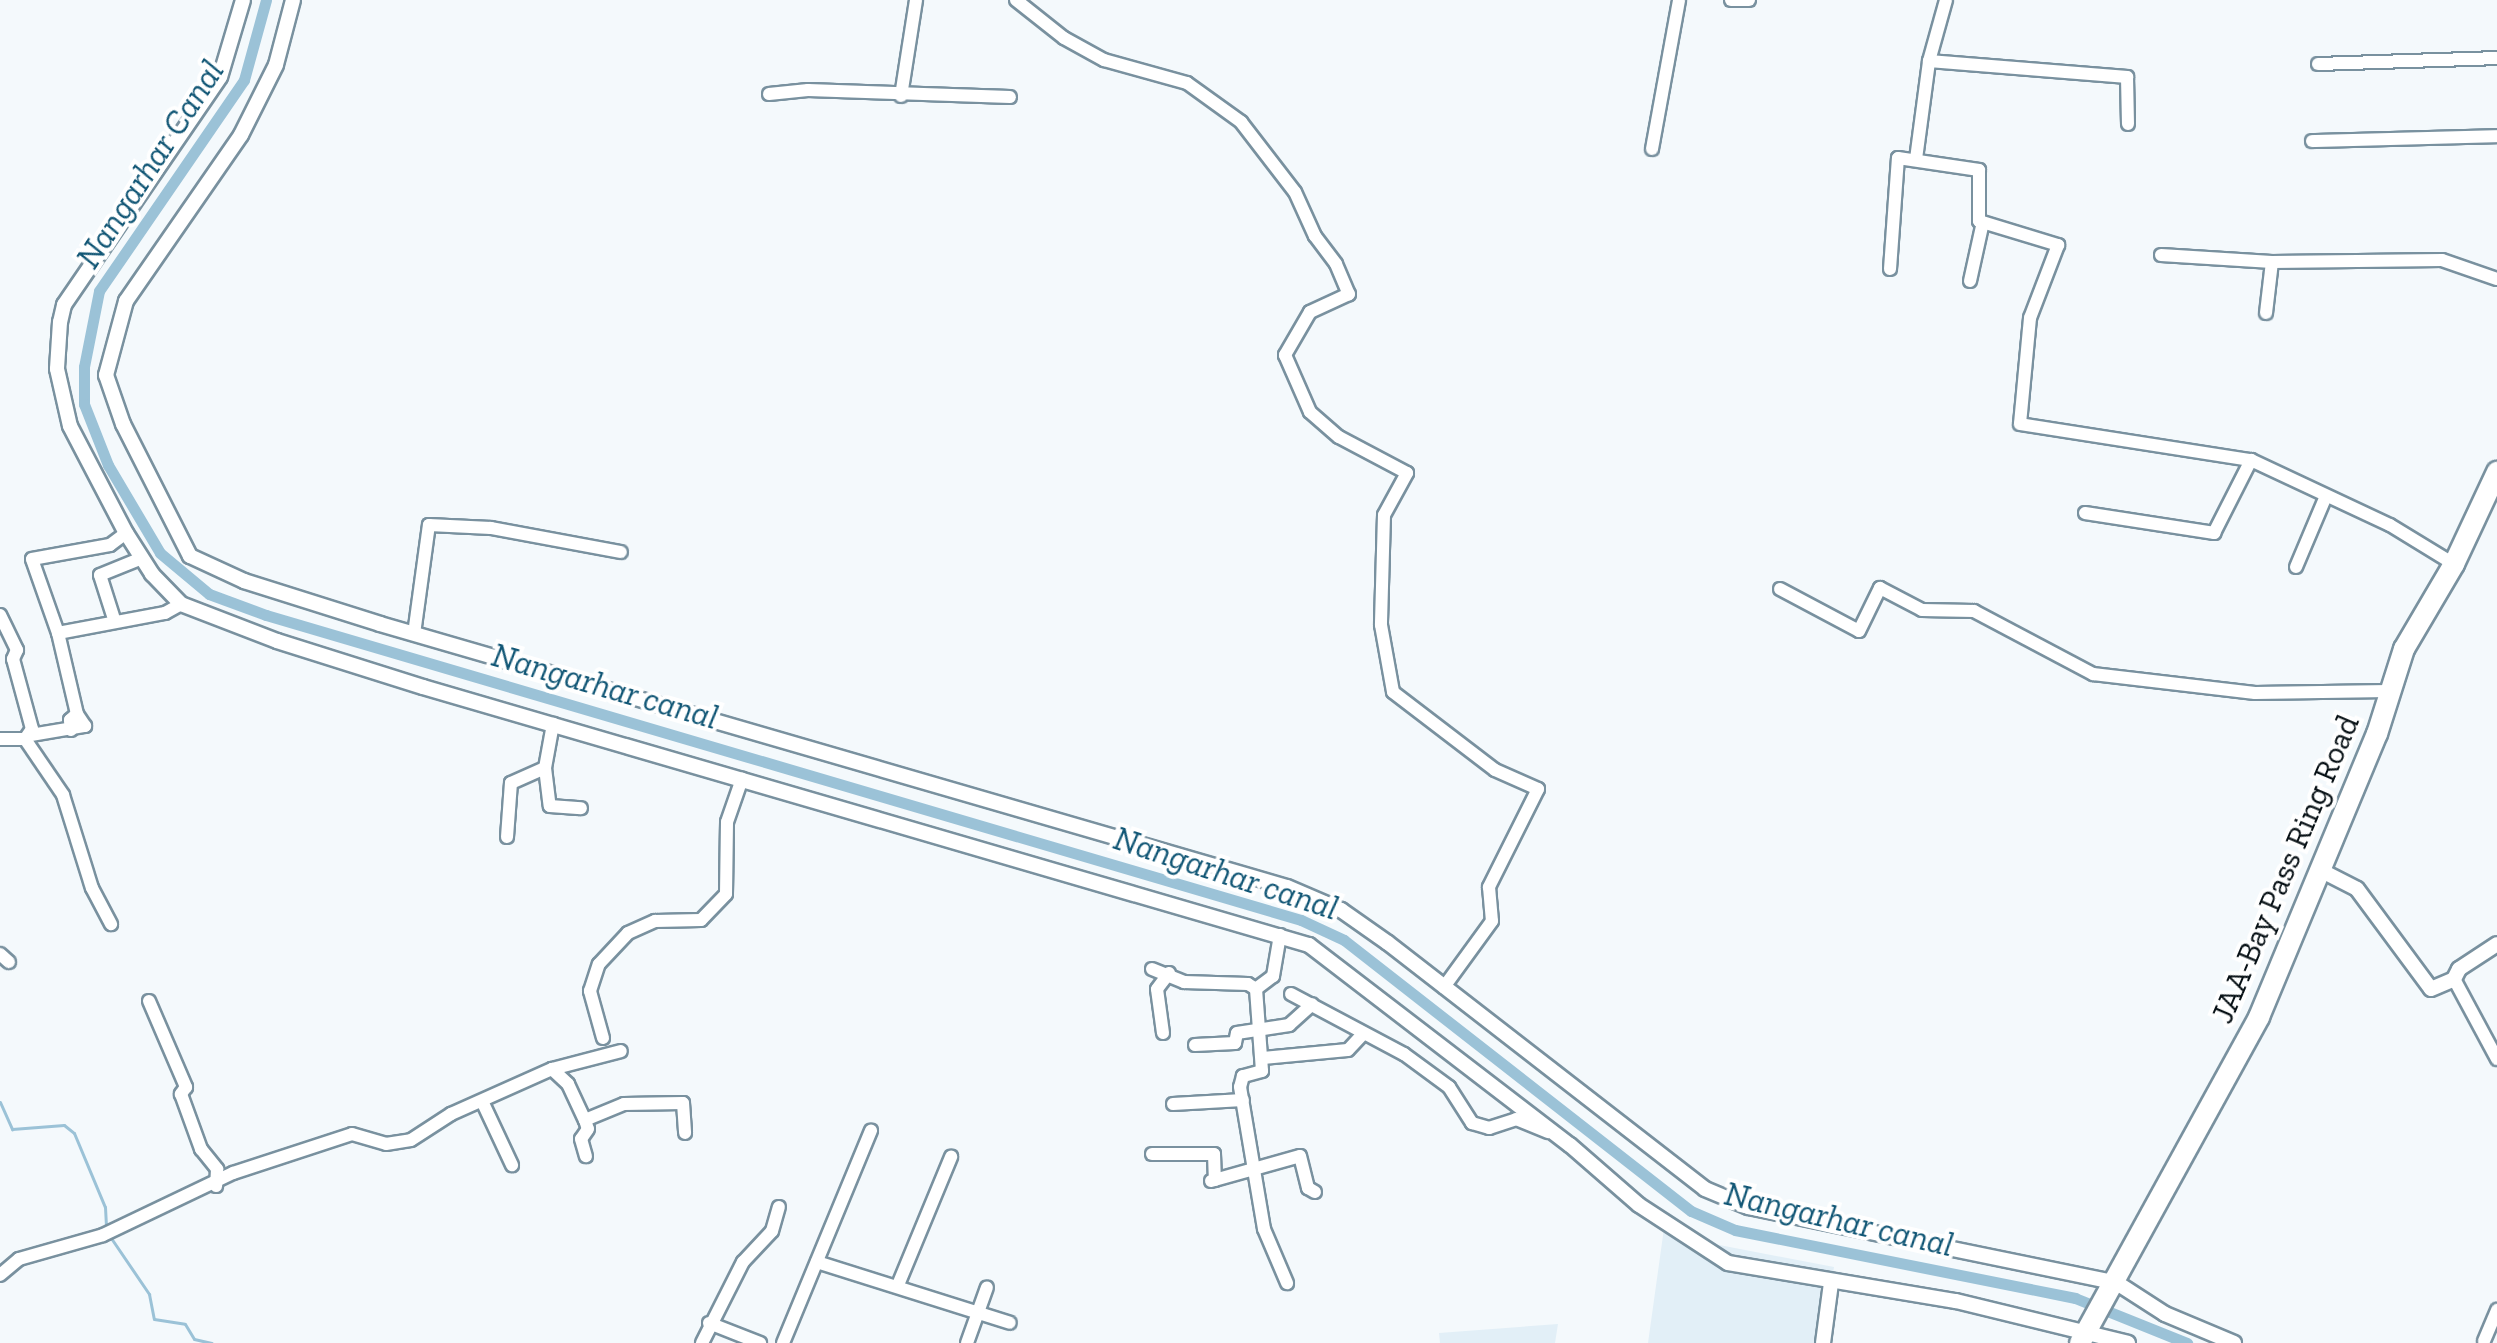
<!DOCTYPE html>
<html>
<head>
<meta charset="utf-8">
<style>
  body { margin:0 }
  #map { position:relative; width:2497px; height:1343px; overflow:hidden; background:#f4f9fc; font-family:"Zilla Slab",serif }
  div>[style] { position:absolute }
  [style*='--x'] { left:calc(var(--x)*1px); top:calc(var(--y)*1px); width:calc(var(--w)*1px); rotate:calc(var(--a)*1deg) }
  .built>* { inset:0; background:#e2eff7 }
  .stream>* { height:3px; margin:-1.5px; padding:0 1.5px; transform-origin:1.5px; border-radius:1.5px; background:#9bc2d7 }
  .canal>* { height:11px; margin:-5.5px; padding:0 5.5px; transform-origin:5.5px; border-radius:5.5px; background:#9bc2d7 }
  .roads { filter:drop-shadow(2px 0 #79919f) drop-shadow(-2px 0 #79919f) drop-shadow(0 2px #79919f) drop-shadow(0 -2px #79919f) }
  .minor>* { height:12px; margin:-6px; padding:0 6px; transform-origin:6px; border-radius:6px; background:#fff }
  .tertiary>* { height:14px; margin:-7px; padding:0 7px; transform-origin:7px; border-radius:7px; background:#fff }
  .trunk>* { height:20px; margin:-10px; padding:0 10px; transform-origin:10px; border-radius:10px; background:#fff }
  span { translate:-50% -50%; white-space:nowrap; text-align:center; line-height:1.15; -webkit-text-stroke:8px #fff; paint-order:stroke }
  .street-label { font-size:32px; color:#071015 }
  .water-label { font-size:34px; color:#115675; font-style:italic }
</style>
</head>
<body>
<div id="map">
  <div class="built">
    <div style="clip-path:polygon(1666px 1214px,1709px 1243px,1834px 1267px,1821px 1343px,1648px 1343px)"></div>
    <div style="clip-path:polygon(1558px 1324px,1555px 1343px,1440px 1343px,1439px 1333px)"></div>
  </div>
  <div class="stream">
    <div style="--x:0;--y:1102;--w:30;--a:66"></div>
    <div style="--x:12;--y:1129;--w:52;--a:-4.4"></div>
    <div style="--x:64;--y:1125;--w:13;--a:39"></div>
    <div style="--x:74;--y:1133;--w:80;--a:67.3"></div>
    <div style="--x:105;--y:1207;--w:21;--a:87"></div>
    <div style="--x:111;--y:1238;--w:68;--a:55.8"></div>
    <div style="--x:149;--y:1294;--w:25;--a:79"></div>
    <div style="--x:154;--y:1319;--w:31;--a:9"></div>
    <div style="--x:185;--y:1324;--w:17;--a:59"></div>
    <div style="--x:194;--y:1339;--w:18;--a:13"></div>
  </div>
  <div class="canal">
    <div style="--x:266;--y:0;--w:83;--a:105.4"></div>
    <div style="--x:244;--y:80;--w:256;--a:124.5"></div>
    <div style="--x:99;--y:291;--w:77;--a:101.2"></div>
    <div style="--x:84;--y:367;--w:37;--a:90"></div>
    <div style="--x:84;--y:404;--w:66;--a:68.5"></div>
    <div style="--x:108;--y:465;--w:102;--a:59.4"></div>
    <div style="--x:160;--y:553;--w:64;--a:39.9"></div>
    <div style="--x:209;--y:594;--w:61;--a:20.2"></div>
    <div style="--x:266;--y:615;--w:1079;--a:16.42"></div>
    <div style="--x:1301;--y:920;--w:47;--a:24.9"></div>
    <div style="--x:1344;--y:940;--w:440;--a:38"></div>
    <div style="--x:1691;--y:1211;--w:48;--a:23.4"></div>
    <div style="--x:1735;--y:1230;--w:347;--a:11.3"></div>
    <div style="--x:2075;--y:1298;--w:121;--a:21.9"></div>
  </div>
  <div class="roads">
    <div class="minor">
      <div style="--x:1016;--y:0;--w:61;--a:38.4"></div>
      <div style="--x:1064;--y:38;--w:46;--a:28.8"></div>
      <div style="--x:1104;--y:60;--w:86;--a:15.5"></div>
      <div style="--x:1187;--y:83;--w:67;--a:35.8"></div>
      <div style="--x:1241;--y:122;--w:88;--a:52.4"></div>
      <div style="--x:1295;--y:192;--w:48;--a:65.6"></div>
      <div style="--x:1315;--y:236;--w:35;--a:53"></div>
      <div style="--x:1336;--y:264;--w:33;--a:67"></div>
      <div style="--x:1349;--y:294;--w:43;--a:155.2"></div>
      <div style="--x:1310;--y:312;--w:50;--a:120.2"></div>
      <div style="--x:1285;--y:355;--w:62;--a:66.3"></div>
      <div style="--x:1310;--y:412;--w:38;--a:41"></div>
      <div style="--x:1339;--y:437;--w:77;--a:27.9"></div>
      <div style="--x:1407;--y:473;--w:48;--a:118.7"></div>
      <div style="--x:1384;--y:515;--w:110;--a:91.6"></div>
      <div style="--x:1381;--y:625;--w:68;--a:79.8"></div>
      <div style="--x:1393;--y:692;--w:128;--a:37.4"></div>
      <div style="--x:1495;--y:770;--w:47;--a:23.8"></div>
      <div style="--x:1538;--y:789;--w:110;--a:116.6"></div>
      <div style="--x:1489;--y:887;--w:34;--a:85"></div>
      <div style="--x:1492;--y:921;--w:82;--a:126"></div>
      <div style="--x:1731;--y:0;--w:18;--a:0"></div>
      <div style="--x:1929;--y:61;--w:199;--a:4.6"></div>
      <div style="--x:2127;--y:77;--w:47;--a:88.8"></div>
      <div style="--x:2318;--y:64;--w:179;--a:-1.9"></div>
      <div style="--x:769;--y:94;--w:39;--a:-6"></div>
      <div style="--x:808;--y:90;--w:202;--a:2"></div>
      <div style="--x:901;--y:96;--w:97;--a:-81.1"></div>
      <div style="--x:2312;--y:141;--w:185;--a:-1.5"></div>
      <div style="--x:1652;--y:149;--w:151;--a:-79.7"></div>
      <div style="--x:1916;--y:159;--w:99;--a:-82.4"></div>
      <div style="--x:1929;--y:61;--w:63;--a:-74.4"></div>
      <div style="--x:2161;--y:255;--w:111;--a:3.6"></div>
      <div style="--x:2272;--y:262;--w:170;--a:-0.7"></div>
      <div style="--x:2442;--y:260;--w:58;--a:19.1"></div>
      <div style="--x:1890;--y:269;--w:111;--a:-85.9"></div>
      <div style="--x:1898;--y:158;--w:82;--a:8.4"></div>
      <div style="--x:1979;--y:170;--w:51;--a:90"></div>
      <div style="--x:1979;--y:221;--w:83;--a:16.9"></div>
      <div style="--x:2058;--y:245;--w:78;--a:111"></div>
      <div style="--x:2030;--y:318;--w:106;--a:95.4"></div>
      <div style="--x:2020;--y:424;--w:234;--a:8.9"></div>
      <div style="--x:2251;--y:460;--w:153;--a:25.1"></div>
      <div style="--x:2390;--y:525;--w:75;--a:31.4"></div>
      <div style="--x:1970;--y:281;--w:60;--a:-77.6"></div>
      <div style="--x:2266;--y:313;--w:51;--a:-83.3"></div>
      <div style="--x:2085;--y:513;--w:131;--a:8.8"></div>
      <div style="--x:2214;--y:533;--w:82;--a:-63.1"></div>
      <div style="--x:2296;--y:567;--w:77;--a:-67.1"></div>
      <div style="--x:1780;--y:589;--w:89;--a:28"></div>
      <div style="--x:1859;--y:631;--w:48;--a:-64"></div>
      <div style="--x:1880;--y:588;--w:47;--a:27.6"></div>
      <div style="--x:1922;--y:610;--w:52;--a:1.1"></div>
      <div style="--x:1974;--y:611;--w:135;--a:27.9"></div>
      <div style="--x:2093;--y:674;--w:163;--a:6.7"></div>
      <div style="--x:2255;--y:693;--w:134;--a:-0.9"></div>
      <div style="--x:0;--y:615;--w:39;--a:64"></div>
      <div style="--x:17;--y:650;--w:10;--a:114"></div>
      <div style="--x:13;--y:659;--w:73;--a:74.8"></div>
      <div style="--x:32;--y:729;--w:12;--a:125"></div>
      <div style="--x:25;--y:739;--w:25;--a:180"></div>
      <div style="--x:114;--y:619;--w:46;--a:-107.7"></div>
      <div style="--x:100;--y:575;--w:45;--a:-22"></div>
      <div style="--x:58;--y:633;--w:109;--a:-10.6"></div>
      <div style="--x:165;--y:613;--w:18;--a:-29"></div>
      <div style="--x:414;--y:634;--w:110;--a:-82.2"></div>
      <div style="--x:429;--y:525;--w:62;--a:2.8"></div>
      <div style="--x:491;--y:528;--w:132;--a:10.5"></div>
      <div style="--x:71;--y:730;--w:10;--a:-96"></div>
      <div style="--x:70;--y:720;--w:9;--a:-41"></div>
      <div style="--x:77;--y:714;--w:83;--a:-103.2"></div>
      <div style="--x:58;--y:633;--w:78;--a:-109.4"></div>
      <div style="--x:32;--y:559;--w:79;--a:-10.2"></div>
      <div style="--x:110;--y:545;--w:20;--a:-37"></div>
      <div style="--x:31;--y:735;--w:55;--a:-9.5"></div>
      <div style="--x:85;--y:726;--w:14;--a:-124"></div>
      <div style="--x:25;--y:739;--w:68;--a:55.8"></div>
      <div style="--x:63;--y:795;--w:97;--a:72.7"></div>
      <div style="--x:92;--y:888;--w:41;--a:62.2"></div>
      <div style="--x:545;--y:768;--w:38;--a:83"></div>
      <div style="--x:550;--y:806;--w:31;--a:4"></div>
      <div style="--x:507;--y:837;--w:54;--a:-85.8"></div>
      <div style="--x:511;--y:783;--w:37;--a:-24"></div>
      <div style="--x:545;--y:768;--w:45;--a:-79.7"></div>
      <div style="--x:1280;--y:935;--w:42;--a:99.7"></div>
      <div style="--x:1273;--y:976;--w:21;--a:143"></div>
      <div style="--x:1256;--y:989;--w:82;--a:85.8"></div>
      <div style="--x:1262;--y:1071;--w:20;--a:165"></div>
      <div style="--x:1243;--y:1076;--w:11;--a:105"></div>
      <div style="--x:1240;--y:1087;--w:144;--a:80.4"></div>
      <div style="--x:1264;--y:1229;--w:59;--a:66.9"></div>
      <div style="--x:0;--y:954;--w:12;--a:42"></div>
      <div style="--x:1152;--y:969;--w:35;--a:22"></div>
      <div style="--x:1184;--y:982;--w:64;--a:1.8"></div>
      <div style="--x:1248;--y:984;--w:9;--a:32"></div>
      <div style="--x:2454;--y:979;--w:91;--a:61.7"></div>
      <div style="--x:1291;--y:994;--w:128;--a:28"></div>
      <div style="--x:1404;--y:1054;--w:56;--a:36.3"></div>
      <div style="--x:1449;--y:1087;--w:43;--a:57.4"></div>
      <div style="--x:1472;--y:1123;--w:18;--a:16"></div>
      <div style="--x:1489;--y:1128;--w:28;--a:-18"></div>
      <div style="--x:1516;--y:1119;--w:35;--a:22"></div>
      <div style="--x:149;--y:1001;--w:94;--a:66.7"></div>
      <div style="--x:186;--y:1087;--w:9;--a:126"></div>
      <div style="--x:181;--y:1094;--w:59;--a:70"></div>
      <div style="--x:201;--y:1149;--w:26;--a:51"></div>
      <div style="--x:217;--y:1169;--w:17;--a:93"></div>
      <div style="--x:1163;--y:1033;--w:44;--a:-97.8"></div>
      <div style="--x:1157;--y:989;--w:20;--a:-53"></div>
      <div style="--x:603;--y:1038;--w:49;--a:-105.5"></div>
      <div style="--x:590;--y:991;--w:28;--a:-72"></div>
      <div style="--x:599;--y:964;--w:42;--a:-46.9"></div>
      <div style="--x:628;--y:933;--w:30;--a:-24"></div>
      <div style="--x:655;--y:921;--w:46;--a:-1.2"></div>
      <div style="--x:701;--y:920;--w:36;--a:-46"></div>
      <div style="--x:726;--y:894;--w:72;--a:-89.2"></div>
      <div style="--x:727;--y:822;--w:46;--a:-70.8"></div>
      <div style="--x:1195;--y:1045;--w:40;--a:-2.9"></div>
      <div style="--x:1235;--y:1043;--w:10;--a:-79"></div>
      <div style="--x:1237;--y:1033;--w:53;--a:-8.7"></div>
      <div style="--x:1289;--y:1025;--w:31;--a:-42"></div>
      <div style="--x:1263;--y:1058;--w:85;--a:-5.4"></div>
      <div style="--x:1348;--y:1050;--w:21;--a:-47"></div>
      <div style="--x:552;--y:1069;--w:22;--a:43"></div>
      <div style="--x:568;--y:1084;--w:40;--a:65"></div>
      <div style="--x:585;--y:1120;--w:9;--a:72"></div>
      <div style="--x:588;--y:1129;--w:12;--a:125"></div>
      <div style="--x:581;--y:1139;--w:18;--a:74"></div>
      <div style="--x:482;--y:1101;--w:71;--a:64.9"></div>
      <div style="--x:1173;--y:1104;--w:70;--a:-3.3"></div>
      <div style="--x:585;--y:1120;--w:42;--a:-22.3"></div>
      <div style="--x:624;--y:1104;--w:59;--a:-1"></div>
      <div style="--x:683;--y:1103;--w:30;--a:86"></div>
      <div style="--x:1152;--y:1154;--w:62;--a:0"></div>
      <div style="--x:1214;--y:1154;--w:26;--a:88"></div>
      <div style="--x:1211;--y:1181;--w:92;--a:-15.7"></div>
      <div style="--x:1300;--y:1156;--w:33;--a:76"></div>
      <div style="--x:1308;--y:1188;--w:8;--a:30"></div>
      <div style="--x:817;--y:1262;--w:202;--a:17.5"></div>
      <div style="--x:0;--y:1275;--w:25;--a:-40"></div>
      <div style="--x:19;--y:1259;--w:87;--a:-15.9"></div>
      <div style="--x:103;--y:1235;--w:144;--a:-25.5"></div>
      <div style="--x:233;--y:1173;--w:125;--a:-18.1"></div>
      <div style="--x:352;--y:1134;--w:35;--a:16"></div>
      <div style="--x:386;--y:1144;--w:25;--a:-9"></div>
      <div style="--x:411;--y:1140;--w:48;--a:-33"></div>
      <div style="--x:451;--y:1114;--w:111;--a:-24"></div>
      <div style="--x:552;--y:1069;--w:71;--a:-14.6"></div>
      <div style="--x:898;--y:1285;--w:139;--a:-67.5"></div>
      <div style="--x:709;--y:1323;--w:55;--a:21.4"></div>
      <div style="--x:2484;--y:1341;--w:34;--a:-67"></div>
      <div style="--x:702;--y:1343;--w:91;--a:-63.2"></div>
      <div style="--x:743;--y:1262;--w:42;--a:-46.9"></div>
      <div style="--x:772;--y:1231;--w:25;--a:-74"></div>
      <div style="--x:783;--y:1343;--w:230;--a:-67.5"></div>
      <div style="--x:967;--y:1343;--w:59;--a:-70.3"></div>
    </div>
    <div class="tertiary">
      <div style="--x:243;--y:0;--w:80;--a:106.6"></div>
      <div style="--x:220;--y:77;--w:276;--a:124.4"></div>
      <div style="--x:64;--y:305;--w:17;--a:103"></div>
      <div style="--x:60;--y:322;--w:47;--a:93.7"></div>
      <div style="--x:57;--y:369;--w:58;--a:77.2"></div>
      <div style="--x:70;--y:426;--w:121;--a:62.4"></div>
      <div style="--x:126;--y:533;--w:49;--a:57.6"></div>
      <div style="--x:152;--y:574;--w:42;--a:46"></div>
      <div style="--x:181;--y:604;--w:103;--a:21.1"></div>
      <div style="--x:277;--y:641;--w:153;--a:17.5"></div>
      <div style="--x:423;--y:687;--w:923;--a:16.24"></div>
      <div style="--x:1309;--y:945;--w:329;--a:37.5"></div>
      <div style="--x:1570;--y:1145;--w:91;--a:41"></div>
      <div style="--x:1639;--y:1205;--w:106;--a:33.1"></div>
      <div style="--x:1728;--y:1263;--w:231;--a:9.5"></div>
      <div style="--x:1956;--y:1301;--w:177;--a:13.7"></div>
      <div style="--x:293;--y:0;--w:67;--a:104.7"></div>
      <div style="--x:276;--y:65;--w:78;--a:116.6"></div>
      <div style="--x:241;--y:135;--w:202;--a:124.7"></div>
      <div style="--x:126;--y:301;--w:77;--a:105.1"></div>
      <div style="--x:106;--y:375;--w:52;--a:70.9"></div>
      <div style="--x:123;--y:424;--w:148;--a:63.1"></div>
      <div style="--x:190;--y:556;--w:60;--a:24.8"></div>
      <div style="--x:244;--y:581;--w:143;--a:17.5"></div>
      <div style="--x:380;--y:624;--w:944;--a:16.17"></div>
      <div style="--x:1287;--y:887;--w:59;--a:23.1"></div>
      <div style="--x:1341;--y:910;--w:57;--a:35.1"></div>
      <div style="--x:1388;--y:943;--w:401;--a:37.8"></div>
      <div style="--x:1705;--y:1189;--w:47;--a:22.7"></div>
      <div style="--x:1748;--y:1207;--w:377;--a:11.6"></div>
      <div style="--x:2117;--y:1283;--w:57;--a:32.9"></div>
      <div style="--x:2165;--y:1314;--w:75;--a:22.8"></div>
      <div style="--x:2322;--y:871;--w:39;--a:27"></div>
      <div style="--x:2357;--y:889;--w:124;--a:53.5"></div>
      <div style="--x:2431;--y:989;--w:25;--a:-23"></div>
      <div style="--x:2454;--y:979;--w:11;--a:-63"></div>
      <div style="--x:2459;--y:969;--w:45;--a:-33.3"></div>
      <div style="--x:1823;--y:1343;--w:61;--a:-82.4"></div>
    </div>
    <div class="trunk">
      <div style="--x:2080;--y:1343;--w:372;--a:-61.2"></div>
      <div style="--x:2259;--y:1017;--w:307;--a:-67.4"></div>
      <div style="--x:2377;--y:734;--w:89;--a:-72.4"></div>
      <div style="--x:2404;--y:649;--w:99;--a:-59.5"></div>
      <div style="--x:2454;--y:564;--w:102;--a:-64.9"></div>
    </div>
  </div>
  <div class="street-label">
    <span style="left:2285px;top:869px;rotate:-67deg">JAA-Bay Pass Ring Road</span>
  </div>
  <div class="water-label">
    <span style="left:150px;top:164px;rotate:-57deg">Nangarhar Canal</span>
    <span style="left:605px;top:686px;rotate:16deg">Nangarhar canal</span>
    <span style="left:1226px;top:873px;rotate:18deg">Nangarhar canal</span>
    <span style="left:1839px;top:1219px;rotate:13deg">Nangarhar canal</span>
  </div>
</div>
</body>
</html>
